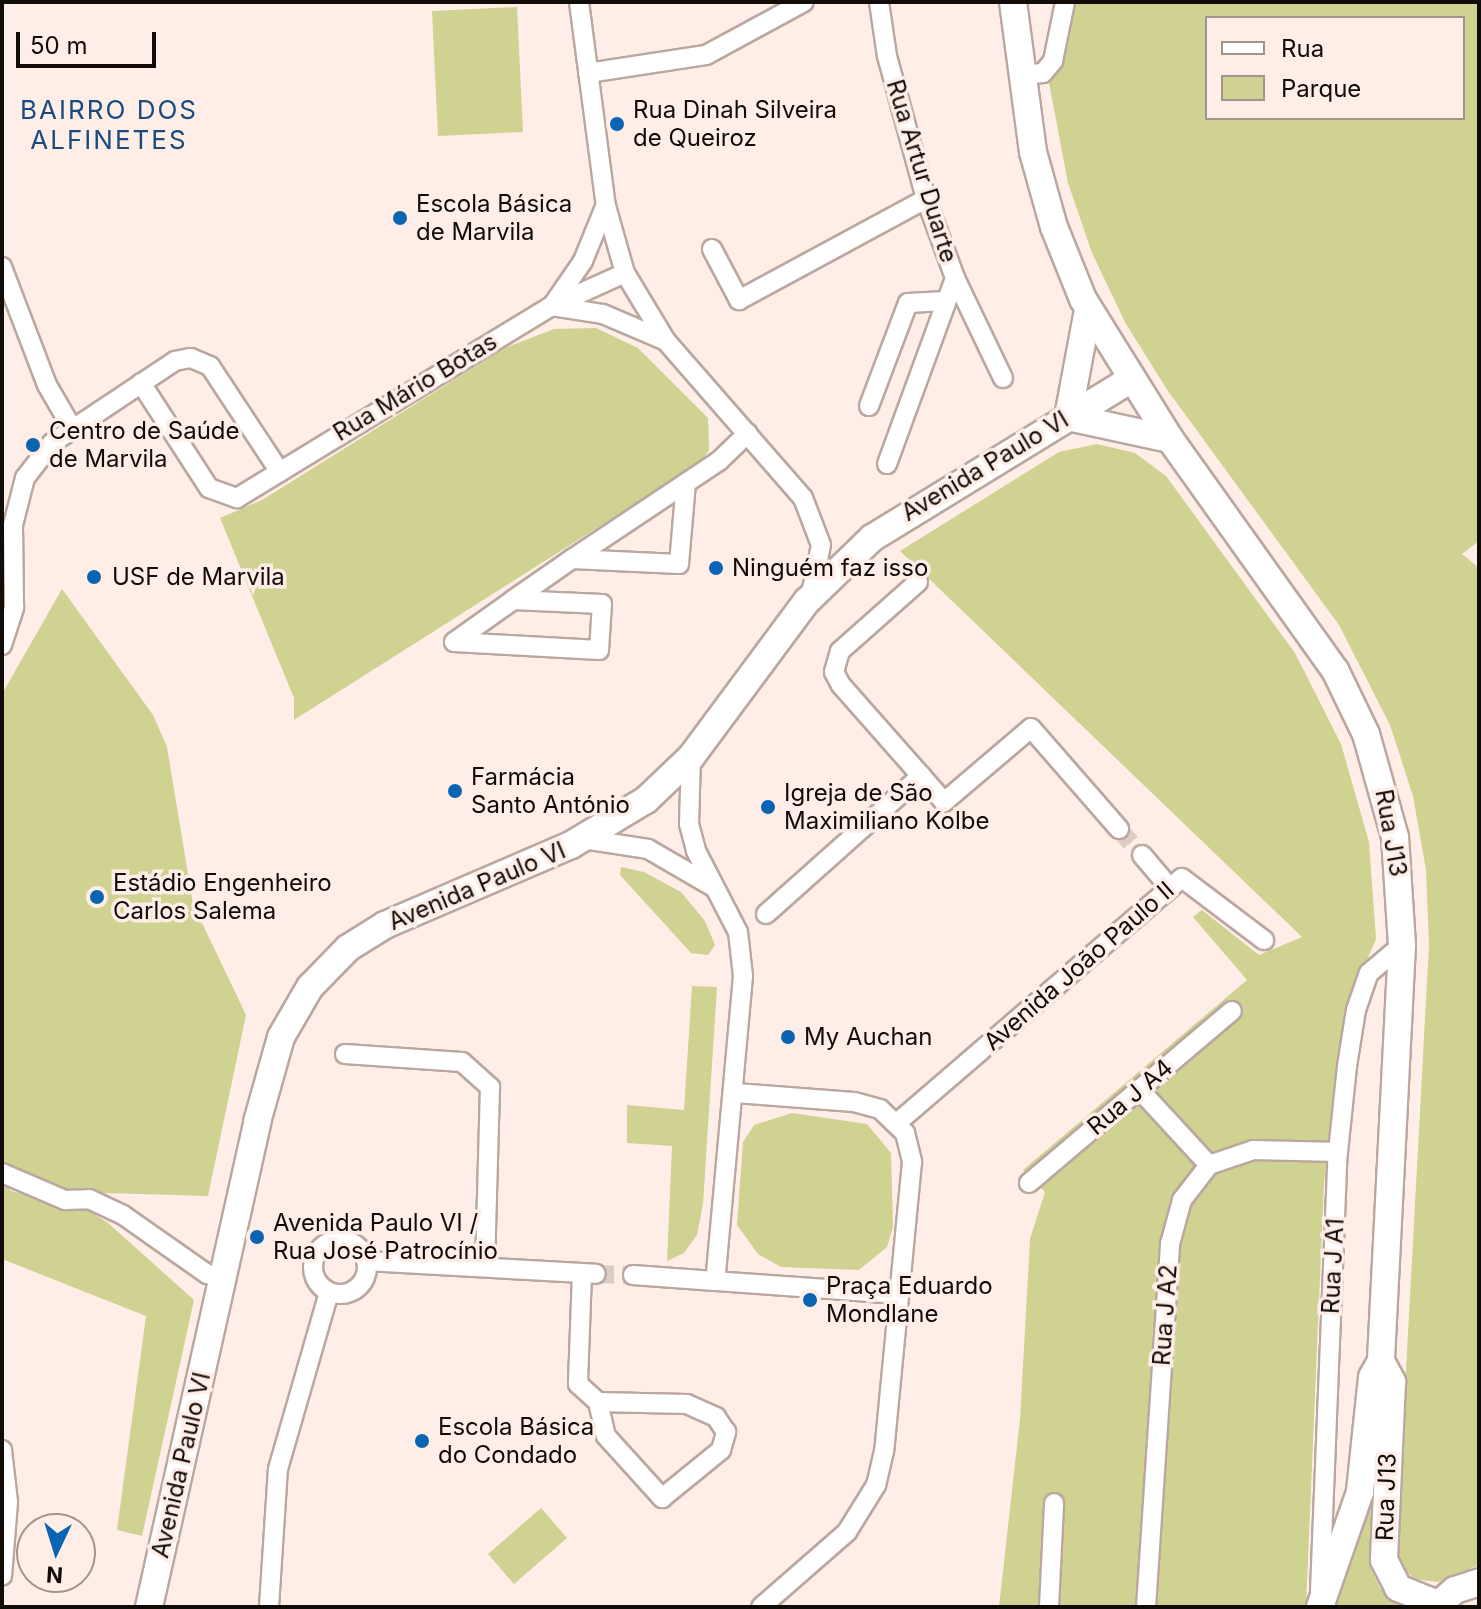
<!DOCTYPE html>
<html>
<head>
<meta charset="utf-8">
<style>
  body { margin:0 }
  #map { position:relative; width:1481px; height:1609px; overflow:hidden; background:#feeee7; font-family:Inter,sans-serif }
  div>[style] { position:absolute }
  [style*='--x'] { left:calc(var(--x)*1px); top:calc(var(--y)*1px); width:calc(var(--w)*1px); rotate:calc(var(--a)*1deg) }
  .green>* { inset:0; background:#cfd291 }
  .street-tunnel>* { height:18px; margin-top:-9px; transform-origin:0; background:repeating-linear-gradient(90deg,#dbccc6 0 18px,transparent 0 27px) }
  .roads { filter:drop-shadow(2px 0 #baa8a0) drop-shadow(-2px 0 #baa8a0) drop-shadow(0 2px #baa8a0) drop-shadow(0 -2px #baa8a0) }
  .street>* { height:18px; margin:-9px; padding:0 9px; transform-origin:9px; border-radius:9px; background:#fff }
  .street>.ring { margin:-9px; padding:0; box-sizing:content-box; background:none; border:18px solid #fff; border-radius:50% }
  .secondary>* { height:26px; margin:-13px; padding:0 13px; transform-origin:13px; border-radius:13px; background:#fff }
  .dots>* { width:22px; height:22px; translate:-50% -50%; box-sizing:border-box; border:4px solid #feeee7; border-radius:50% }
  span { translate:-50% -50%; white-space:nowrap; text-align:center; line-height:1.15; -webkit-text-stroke:7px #feeee7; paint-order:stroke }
  .poi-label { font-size:24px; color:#120c09 }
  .left { translate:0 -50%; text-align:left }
  .street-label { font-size:24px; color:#120c09 }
  .neighbourhood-label { font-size:26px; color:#194b7e; letter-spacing:2px }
  .frame { position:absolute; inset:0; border:4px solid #120c09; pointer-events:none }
  .legend { position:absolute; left:1205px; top:16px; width:260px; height:104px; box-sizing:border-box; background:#feeee7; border:2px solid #a0948e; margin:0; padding:10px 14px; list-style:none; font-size:24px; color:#120c09 }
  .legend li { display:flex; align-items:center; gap:16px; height:40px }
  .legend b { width:40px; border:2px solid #a0948e }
  .north { position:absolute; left:16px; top:1513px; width:80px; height:80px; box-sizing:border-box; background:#feeee7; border:2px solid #a0948e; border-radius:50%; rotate:184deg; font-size:22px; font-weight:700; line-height:32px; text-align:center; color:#120c09 }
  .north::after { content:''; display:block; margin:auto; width:28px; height:36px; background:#0b64b2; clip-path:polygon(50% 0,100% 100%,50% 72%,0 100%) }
  .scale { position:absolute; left:16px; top:32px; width:140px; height:36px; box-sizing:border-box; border:4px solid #120c09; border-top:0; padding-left:10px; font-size:24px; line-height:28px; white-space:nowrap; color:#120c09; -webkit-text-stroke:6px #feeee7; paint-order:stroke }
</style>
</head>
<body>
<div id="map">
  <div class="green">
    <div style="clip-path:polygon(evenodd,1074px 2px,1479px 2px,1479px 541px,1462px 554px,1479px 568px,1479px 1565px,1438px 1582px,1413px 1579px,1396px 1556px,1429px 945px,1426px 870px,1413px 796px,1390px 725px,1339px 625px,1168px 391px,1126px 324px,1092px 253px,1068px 183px,1047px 72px,1074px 2px,1207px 18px,1463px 18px,1463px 118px,1207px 118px,1207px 18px)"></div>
    <div style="clip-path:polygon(517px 7px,523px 132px,438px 136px,432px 11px)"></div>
    <div style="clip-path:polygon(596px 328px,638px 348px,708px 418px,709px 450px,701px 462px,294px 720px,294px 698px,220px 518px,262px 500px,505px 348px,554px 329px)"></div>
    <div style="clip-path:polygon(1097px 444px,1135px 453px,1166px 476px,1295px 653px,1341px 744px,1369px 842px,1376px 939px,1345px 1012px,1324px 1183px,1306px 1607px,999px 1607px,1020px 1419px,1030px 1239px,1045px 1192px,1023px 1170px,1247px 980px,1193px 917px,1202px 910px,1259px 955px,1302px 937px,900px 551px,1059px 452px)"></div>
    <div style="clip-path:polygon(62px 589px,153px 715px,167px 747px,193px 904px,246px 1015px,208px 1196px,69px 1192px,8px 1175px,2px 1162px,2px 694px)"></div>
    <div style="clip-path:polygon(621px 867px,644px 872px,681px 892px,705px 921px,715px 945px,708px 955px,691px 953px,620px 875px)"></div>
    <div style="clip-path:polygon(692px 986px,717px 987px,703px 1204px,697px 1235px,684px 1253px,667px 1261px,672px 1146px,627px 1143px,627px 1105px,684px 1110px)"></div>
    <div style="clip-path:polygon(792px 1113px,867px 1124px,891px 1153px,893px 1227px,887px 1247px,859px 1270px,781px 1267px,758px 1254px,737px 1225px,743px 1142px,754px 1125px)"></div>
    <div style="clip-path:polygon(2px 1180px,11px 1191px,87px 1210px,107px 1222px,194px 1300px,142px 1536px,117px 1530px,146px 1316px,2px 1259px)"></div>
    <div style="clip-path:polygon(1371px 1498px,1370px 1567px,1380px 1588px,1401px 1607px,1336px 1607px)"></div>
    <div style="clip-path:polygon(541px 1508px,567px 1538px,514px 1584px,488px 1554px)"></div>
  </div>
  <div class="street-tunnel">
    <div style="--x:1119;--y:829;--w:35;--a:49"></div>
    <div style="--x:596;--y:1274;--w:37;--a:2"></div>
  </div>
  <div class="roads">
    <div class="street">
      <div style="--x:579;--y:2;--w:206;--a:82.5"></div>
      <div style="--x:606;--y:206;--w:70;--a:74.2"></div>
      <div style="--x:625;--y:273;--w:79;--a:58.9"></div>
      <div style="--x:666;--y:341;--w:208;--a:48.9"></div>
      <div style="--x:803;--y:498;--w:50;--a:69"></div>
      <div style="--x:821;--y:545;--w:50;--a:101.5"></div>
      <div style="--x:879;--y:2;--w:55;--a:81.6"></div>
      <div style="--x:887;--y:56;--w:148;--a:74.7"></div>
      <div style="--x:926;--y:199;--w:84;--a:69.8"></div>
      <div style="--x:955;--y:278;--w:111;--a:64.4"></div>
      <div style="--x:588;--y:73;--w:119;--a:-8.7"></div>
      <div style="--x:706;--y:55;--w:111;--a:-28.4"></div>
      <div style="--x:1021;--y:75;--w:22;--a:-5"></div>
      <div style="--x:1043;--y:73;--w:16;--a:-50"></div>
      <div style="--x:1053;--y:61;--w:60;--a:-78.5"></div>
      <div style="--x:605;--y:207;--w:58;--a:112.2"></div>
      <div style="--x:583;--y:261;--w:55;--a:124.6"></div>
      <div style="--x:552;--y:306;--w:52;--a:8.9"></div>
      <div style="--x:603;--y:314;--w:66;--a:23.1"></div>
      <div style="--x:712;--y:249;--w:58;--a:62.1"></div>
      <div style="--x:739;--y:300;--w:213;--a:-28.4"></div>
      <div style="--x:2;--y:267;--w:126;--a:69.1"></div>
      <div style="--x:47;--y:385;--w:50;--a:59.8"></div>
      <div style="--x:141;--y:383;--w:125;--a:57.1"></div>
      <div style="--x:209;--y:488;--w:30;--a:20"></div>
      <div style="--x:237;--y:498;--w:369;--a:-31.4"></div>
      <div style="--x:552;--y:306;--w:80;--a:-24.3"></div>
      <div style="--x:869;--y:406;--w:110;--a:-69.3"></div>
      <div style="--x:908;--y:303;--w:38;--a:-3"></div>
      <div style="--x:887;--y:464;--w:198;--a:-69.9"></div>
      <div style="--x:572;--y:559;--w:107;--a:2.7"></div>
      <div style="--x:679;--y:564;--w:81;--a:-85.1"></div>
      <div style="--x:918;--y:582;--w:104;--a:138.5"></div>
      <div style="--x:840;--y:651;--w:22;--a:106"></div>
      <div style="--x:834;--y:672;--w:15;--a:62"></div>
      <div style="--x:841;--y:685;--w:156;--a:48.6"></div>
      <div style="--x:944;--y:802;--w:114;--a:-40.4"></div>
      <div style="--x:1031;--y:728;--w:134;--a:48.9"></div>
      <div style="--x:513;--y:600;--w:89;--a:2.6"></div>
      <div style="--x:602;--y:604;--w:46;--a:93.7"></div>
      <div style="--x:599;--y:650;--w:145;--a:-176.8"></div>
      <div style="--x:454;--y:642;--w:72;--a:-35.4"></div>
      <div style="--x:513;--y:600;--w:72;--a:-34.8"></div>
      <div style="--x:572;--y:559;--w:177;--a:-33.7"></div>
      <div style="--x:719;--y:461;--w:40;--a:-44"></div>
      <div style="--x:2;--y:645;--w:40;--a:-72"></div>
      <div style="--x:14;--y:607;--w:82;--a:-90.7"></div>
      <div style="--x:13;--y:525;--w:49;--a:-75.7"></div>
      <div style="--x:25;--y:478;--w:44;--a:-52.4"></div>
      <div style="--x:52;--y:443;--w:148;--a:-33.7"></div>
      <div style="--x:175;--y:361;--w:16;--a:-11"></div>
      <div style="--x:191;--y:358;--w:21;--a:23"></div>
      <div style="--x:210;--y:366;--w:127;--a:56.6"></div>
      <div style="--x:691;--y:757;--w:67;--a:91.7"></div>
      <div style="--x:689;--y:824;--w:28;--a:75"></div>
      <div style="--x:696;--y:851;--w:91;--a:62.6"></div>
      <div style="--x:738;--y:932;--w:44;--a:83.5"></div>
      <div style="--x:743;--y:976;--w:306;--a:95.2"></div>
      <div style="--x:715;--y:1281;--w:181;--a:4.1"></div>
      <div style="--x:583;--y:839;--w:66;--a:8.7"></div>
      <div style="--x:648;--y:849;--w:72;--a:30.1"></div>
      <div style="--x:1142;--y:855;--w:43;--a:49.7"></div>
      <div style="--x:766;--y:914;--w:208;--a:-41.7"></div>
      <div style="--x:345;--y:1054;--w:117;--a:3.9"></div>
      <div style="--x:462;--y:1062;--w:38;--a:42"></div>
      <div style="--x:490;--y:1087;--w:179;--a:91.6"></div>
      <div style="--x:1139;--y:1089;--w:103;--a:47.4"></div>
      <div style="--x:736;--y:1093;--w:118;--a:4.4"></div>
      <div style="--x:854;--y:1102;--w:27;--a:15"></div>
      <div style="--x:880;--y:1109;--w:35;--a:44"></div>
      <div style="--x:905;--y:1133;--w:30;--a:76"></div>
      <div style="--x:912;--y:1162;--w:290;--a:95.5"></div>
      <div style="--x:884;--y:1451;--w:35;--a:103"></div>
      <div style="--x:876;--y:1485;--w:55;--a:121.7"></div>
      <div style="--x:847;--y:1532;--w:114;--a:138.9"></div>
      <div style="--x:898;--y:1122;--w:374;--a:-40.7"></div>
      <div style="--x:1182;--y:878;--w:103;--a:37.1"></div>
      <div style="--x:2;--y:1173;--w:69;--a:23.2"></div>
      <div style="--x:65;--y:1200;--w:24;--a:-2"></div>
      <div style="--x:89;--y:1199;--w:38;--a:25"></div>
      <div style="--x:123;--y:1215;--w:103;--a:35.1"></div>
      <div style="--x:207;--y:1274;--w:16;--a:11"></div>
      <div style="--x:1029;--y:1183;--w:266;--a:-40.3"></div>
      <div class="ring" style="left:313px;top:1240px;width:36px;height:36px"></div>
      <div style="--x:366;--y:1261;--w:230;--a:3.2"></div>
      <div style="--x:582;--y:1273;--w:111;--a:92.1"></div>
      <div style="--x:578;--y:1384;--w:27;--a:42"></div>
      <div style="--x:598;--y:1402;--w:35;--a:77"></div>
      <div style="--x:606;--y:1436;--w:84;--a:47.9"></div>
      <div style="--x:662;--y:1498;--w:76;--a:-39.1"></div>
      <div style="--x:721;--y:1450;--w:19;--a:-74"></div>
      <div style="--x:726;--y:1432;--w:18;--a:-124"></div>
      <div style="--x:716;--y:1417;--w:32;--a:-156"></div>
      <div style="--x:687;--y:1404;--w:89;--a:-178.7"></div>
      <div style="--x:633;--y:1275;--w:82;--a:4.2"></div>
      <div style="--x:2;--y:1450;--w:52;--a:83.4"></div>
      <div style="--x:8;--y:1502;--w:74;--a:94.6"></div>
      <div style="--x:1320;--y:1591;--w:439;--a:-87.7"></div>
      <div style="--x:1338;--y:1152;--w:86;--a:-84"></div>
      <div style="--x:1347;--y:1066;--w:57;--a:-80.9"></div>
      <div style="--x:1356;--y:1010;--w:39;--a:-71"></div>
      <div style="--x:1369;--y:973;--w:43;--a:-40.3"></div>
      <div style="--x:269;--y:1607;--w:138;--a:-86.3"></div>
      <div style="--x:278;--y:1469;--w:184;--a:-73.9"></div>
      <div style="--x:1049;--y:1607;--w:104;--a:-87.2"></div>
      <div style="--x:1146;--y:1607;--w:364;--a:-86.2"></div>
      <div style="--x:1170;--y:1244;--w:46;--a:-74.7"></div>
      <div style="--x:1182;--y:1200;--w:44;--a:-52.4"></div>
      <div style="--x:1209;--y:1165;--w:46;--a:-18.8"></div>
      <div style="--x:1253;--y:1150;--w:85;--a:1.3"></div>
    </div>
    <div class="secondary">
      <div style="--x:1013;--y:2;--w:151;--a:82.4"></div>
      <div style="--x:1033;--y:152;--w:78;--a:74.4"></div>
      <div style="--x:1054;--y:227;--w:78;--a:68.1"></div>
      <div style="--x:1083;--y:299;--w:165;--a:58.1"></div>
      <div style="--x:1170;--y:439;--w:284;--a:54.5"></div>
      <div style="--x:1335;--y:670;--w:71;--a:64.2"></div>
      <div style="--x:1366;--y:734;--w:107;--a:74.3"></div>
      <div style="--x:1395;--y:837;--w:108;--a:86.3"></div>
      <div style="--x:1402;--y:945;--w:417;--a:92.9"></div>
      <div style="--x:1381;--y:1361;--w:18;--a:119"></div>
      <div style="--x:1372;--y:1377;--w:116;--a:96"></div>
      <div style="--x:1360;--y:1492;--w:122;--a:109.2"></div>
      <div style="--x:1088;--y:310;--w:109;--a:100.6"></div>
      <div style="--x:1068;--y:417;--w:104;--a:12.2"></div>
      <div style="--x:1381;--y:1361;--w:24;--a:62"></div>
      <div style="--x:1392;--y:1382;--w:178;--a:92.6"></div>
      <div style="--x:1384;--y:1560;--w:31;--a:63"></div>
      <div style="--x:1398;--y:1588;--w:43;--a:21.8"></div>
      <div style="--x:149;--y:1607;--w:497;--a:-77.4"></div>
      <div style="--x:257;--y:1122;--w:88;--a:-74.2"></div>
      <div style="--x:281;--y:1037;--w:58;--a:-59.9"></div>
      <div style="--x:310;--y:987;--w:54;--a:-45.7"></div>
      <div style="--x:348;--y:948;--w:44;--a:-31.9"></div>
      <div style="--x:385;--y:925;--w:202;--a:-23.3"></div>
      <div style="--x:571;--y:845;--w:87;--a:-31"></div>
      <div style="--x:646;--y:800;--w:62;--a:-43.7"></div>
      <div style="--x:691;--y:757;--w:194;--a:-53.4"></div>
      <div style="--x:807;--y:601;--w:91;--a:-44.1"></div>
      <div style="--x:872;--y:538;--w:303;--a:-31.5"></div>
      <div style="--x:1436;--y:1607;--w:25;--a:-42"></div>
      <div style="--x:1455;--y:1590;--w:25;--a:-18"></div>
    </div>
  </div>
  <div class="dots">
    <div style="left:617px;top:124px;background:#0b64b2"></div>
    <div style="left:400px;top:218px;background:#0b64b2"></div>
    <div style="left:33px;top:445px;background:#0b64b2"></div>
    <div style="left:716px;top:568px;background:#0b64b2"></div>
    <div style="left:94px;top:577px;background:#0b64b2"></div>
    <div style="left:455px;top:791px;background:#0b64b2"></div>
    <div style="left:768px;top:807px;background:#0b64b2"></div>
    <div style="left:97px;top:897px;background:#0b64b2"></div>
    <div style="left:788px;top:1037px;background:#0b64b2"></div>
    <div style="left:257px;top:1237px;background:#0b64b2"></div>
    <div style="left:810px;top:1300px;background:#0b64b2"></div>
    <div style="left:422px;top:1441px;background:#0b64b2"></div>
  </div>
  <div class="poi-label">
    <span class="left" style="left:633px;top:124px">Rua Dinah Silveira<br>de Queiroz</span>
    <span class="left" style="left:416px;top:218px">Escola Básica<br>de Marvila</span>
    <span class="left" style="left:49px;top:445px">Centro de Saúde<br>de Marvila</span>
    <span class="left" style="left:732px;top:568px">Ninguém faz isso</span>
    <span class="left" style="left:112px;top:577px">USF de Marvila</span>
    <span class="left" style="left:471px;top:791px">Farmácia<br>Santo António</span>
    <span class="left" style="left:784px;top:807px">Igreja de São<br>Maximiliano Kolbe</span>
    <span class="left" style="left:113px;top:897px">Estádio Engenheiro<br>Carlos Salema</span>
    <span class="left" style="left:804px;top:1037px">My Auchan</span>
    <span class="left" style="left:273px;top:1237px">Avenida Paulo VI /<br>Rua José Patrocínio</span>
    <span class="left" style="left:826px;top:1300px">Praça Eduardo<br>Mondlane</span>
    <span class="left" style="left:438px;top:1441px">Escola Básica<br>do Condado</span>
  </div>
  <div class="street-label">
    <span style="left:922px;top:171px;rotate:73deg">Rua Artur Duarte</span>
    <span style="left:415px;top:387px;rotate:-31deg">Rua Mário Botas</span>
    <span style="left:985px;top:466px;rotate:-31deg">Avenida Paulo VI</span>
    <span style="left:1391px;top:833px;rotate:80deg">Rua J13</span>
    <span style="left:477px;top:886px;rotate:-23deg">Avenida Paulo VI</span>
    <span style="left:1079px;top:966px;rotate:-41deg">Avenida João Paulo II</span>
    <span style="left:1130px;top:1097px;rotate:-40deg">Rua J A4</span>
    <span style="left:1333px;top:1266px;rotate:-87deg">Rua J A1</span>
    <span style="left:1165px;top:1315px;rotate:-86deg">Rua J A2</span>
    <span style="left:181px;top:1465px;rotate:-77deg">Avenida Paulo VI</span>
    <span style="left:1386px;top:1497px;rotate:-88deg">Rua J13</span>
  </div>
  <div class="neighbourhood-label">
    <span style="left:109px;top:125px">BAIRRO DOS<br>ALFINETES</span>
  </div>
  <div class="frame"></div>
  <ul class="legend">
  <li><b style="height:10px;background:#fff"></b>Rua</li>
  <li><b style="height:22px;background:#cfd291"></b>Parque</li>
  </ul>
  <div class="north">N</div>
  <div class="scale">50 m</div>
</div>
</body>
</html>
